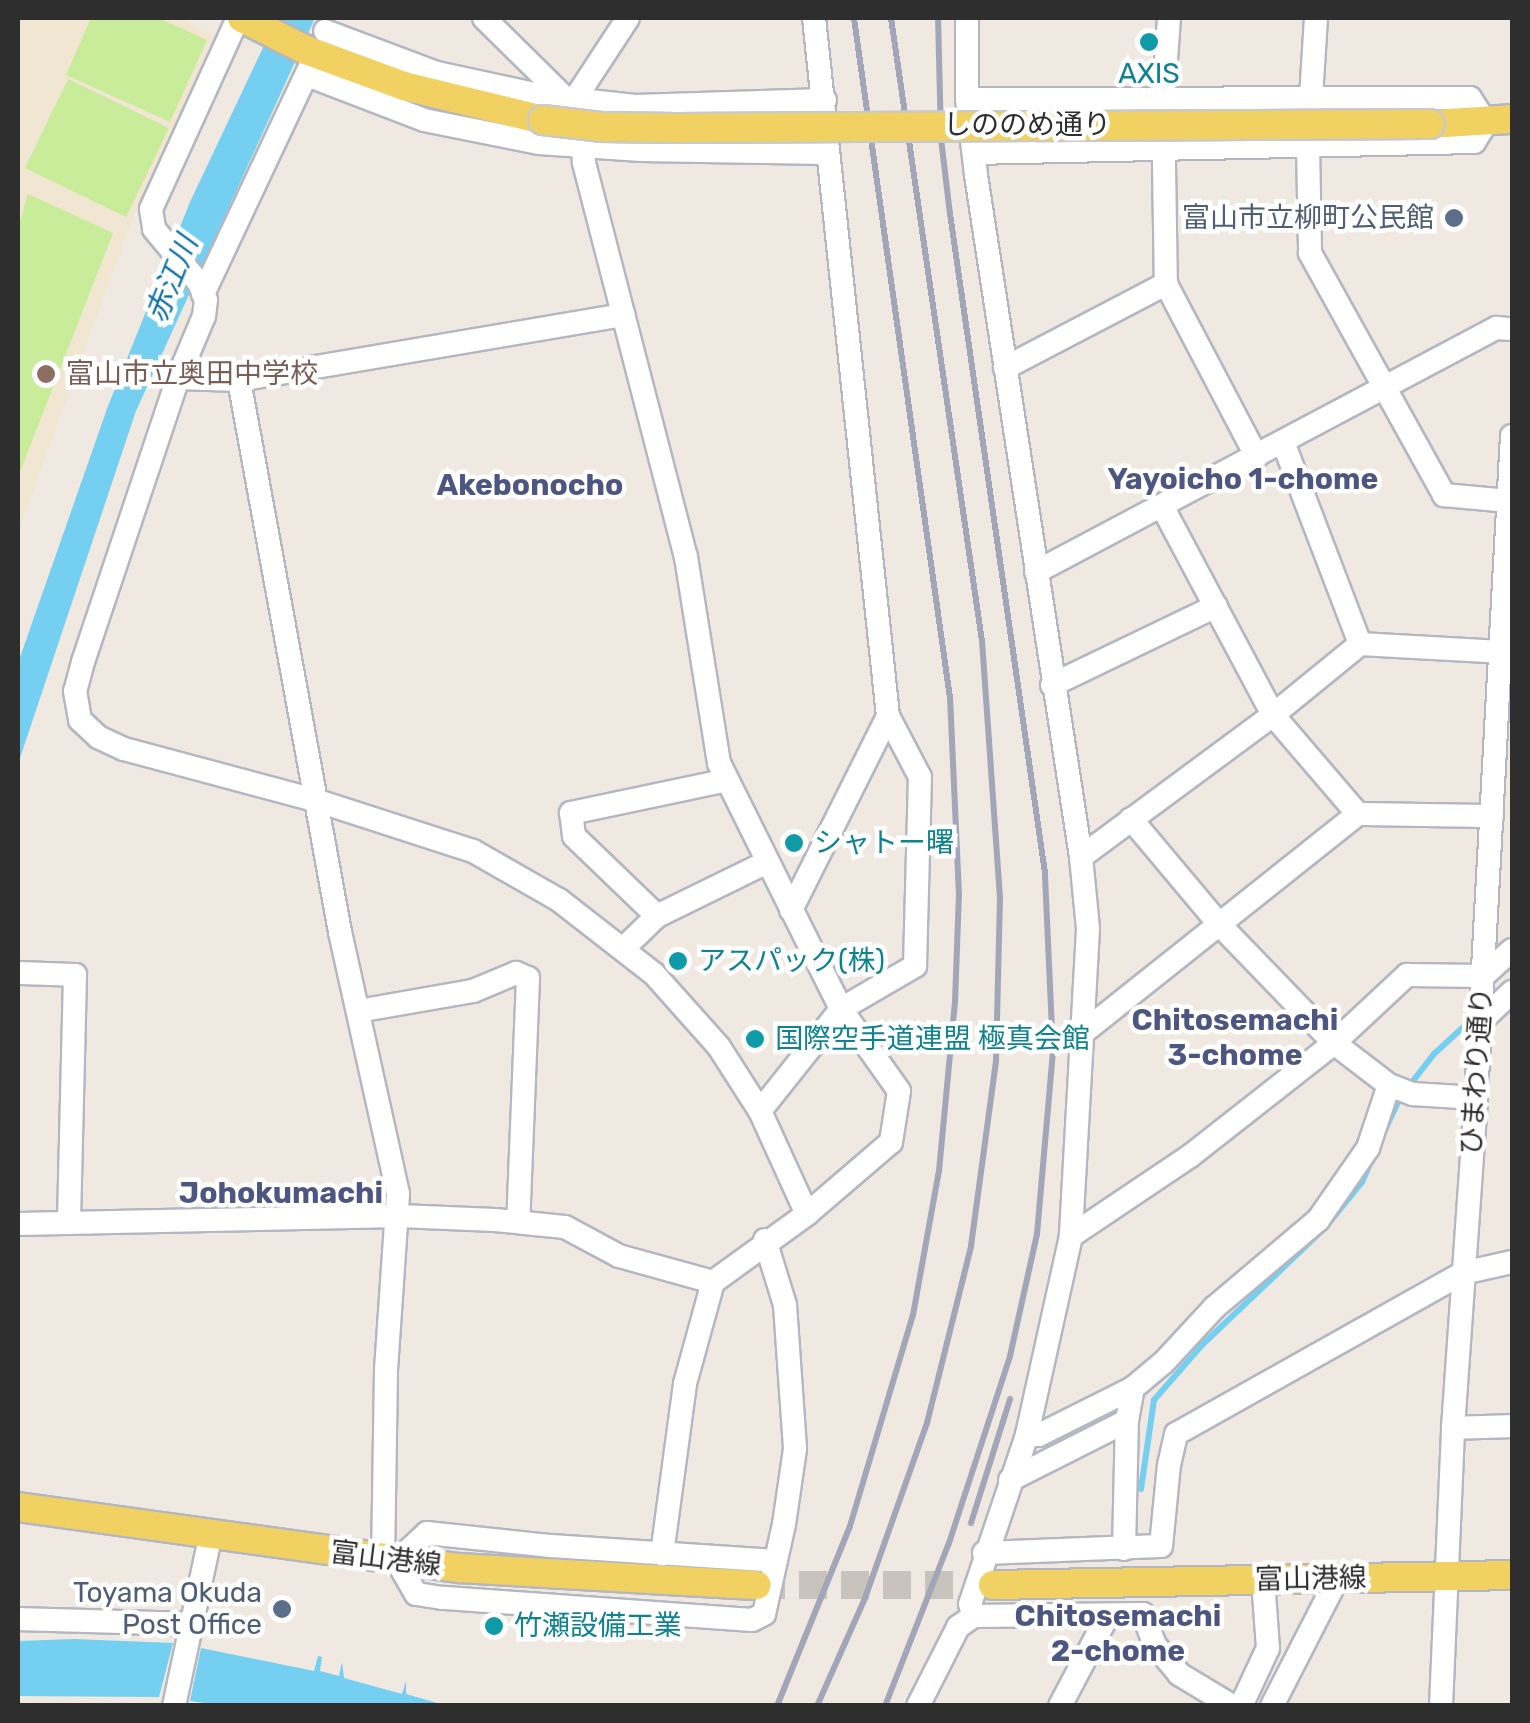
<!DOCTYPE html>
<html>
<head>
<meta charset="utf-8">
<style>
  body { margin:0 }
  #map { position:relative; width:1530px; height:1723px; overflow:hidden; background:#efe9e1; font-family:Rubik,"Noto Sans JP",sans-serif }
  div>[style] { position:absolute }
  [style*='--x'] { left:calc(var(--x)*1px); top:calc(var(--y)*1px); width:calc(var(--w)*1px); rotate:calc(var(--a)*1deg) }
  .education>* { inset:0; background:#f0e6d1 }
  .pitch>* { inset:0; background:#c9ec9a }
  .water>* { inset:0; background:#75cff0 }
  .stream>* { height:6px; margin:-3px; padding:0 3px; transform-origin:3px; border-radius:3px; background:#75cff0 }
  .major-tunnel>* { height:28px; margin-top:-14px; transform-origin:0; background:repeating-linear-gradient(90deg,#c8c4bd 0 28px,transparent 0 42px) }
  .roads { filter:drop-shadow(2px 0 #b4b7c1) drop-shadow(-2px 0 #b4b7c1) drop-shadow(0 2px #b4b7c1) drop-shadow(0 -2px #b4b7c1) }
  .minor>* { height:22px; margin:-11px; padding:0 11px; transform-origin:11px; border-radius:11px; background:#fff }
  .major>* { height:28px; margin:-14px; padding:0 14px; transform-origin:14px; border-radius:14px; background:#f2d163 }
  .rail>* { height:6px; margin:-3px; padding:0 3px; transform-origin:3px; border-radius:3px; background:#a3a6b8 }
  .bridges { filter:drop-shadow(2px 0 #c9c9c9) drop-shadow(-2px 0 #c9c9c9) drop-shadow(0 2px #c9c9c9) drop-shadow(0 -2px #c9c9c9) }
  .major-bridge>* { height:28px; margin:-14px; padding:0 14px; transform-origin:14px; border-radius:14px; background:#f2d163 }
  .dots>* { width:28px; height:28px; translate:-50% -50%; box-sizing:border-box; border:5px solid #fff; border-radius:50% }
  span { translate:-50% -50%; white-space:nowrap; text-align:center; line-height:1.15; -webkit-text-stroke:9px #fff; paint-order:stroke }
  .culture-label { font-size:28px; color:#0d838f }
  .left { translate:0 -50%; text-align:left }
  .street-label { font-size:28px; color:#2e2e2e }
  .service-label { font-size:28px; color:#4e5e75 }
  .right { translate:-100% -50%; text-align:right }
  .education-label { font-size:28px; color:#785e54 }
  .water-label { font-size:30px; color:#0d6fa3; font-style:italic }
  .neighbourhood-label { font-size:30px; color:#4d5680; font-weight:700 }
  .frame { position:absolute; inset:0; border:20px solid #2e2e2e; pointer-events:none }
</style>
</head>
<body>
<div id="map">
  <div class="education">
    <div style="clip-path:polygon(18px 18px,180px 18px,214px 36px,133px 217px,18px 532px)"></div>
  </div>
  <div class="pitch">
    <div style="clip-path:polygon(91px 18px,158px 18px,207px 40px,170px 122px,66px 75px)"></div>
    <div style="clip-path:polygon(68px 79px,169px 128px,126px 217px,25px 168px)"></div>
    <div style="clip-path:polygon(28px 194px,113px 233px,18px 477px,18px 228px)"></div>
  </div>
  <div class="water">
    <div style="clip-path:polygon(277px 18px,315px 18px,136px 411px,18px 764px,18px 663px,108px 406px,190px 202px)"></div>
    <div style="clip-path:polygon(74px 1639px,173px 1643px,159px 1697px,18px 1696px,18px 1641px)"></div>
    <div style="clip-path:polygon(201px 1648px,314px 1671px,318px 1656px,322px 1657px,320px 1671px,339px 1676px,342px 1662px,344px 1678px,402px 1694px,406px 1681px,406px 1694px,444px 1705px,227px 1706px,190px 1701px)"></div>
  </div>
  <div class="stream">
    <div style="--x:1409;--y:1086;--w:41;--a:-52"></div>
    <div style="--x:1434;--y:1054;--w:52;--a:-42.6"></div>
    <div style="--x:1385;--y:1130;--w:38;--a:-65"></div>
    <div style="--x:1141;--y:1489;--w:90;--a:-81.7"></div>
    <div style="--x:1154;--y:1400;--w:73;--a:-48.9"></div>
    <div style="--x:1202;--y:1345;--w:168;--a:-43.6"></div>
    <div style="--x:1324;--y:1229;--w:60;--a:-51"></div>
    <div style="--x:1362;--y:1182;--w:24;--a:-66"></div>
  </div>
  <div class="major-tunnel">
    <div style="--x:757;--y:1585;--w:236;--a:0"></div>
  </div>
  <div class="roads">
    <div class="minor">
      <div style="--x:238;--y:18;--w:210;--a:114.5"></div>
      <div style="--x:151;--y:209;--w:20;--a:81"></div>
      <div style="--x:154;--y:229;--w:70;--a:50.2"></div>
      <div style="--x:199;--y:283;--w:18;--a:68"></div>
      <div style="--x:206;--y:300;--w:16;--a:97"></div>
      <div style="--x:204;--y:316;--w:67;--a:112.8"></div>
      <div style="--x:178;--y:378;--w:299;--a:108.5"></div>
      <div style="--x:83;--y:662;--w:30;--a:105"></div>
      <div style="--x:75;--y:691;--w:29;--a:80"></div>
      <div style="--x:80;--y:720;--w:25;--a:43"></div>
      <div style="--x:98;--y:737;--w:29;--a:25"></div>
      <div style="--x:124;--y:749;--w:201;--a:15"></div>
      <div style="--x:318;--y:801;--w:163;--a:17.9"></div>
      <div style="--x:473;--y:851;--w:99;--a:29.7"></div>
      <div style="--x:559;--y:900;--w:120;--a:37.9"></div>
      <div style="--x:654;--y:974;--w:98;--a:48.3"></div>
      <div style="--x:719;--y:1047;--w:76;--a:57.4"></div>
      <div style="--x:760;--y:1111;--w:113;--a:65.5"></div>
      <div style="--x:484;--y:18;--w:115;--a:44.6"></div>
      <div style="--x:628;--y:18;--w:90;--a:123.2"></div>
      <div style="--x:579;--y:93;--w:70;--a:85.9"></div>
      <div style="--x:584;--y:163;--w:407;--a:75.5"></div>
      <div style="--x:686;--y:557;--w:209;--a:80.9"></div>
      <div style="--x:719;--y:763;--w:275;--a:63.6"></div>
      <div style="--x:841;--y:1009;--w:100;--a:54.7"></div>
      <div style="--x:899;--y:1091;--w:52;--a:98.9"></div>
      <div style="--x:891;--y:1142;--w:111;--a:139.4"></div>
      <div style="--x:807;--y:1214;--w:116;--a:144.1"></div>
      <div style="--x:713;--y:1282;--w:106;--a:105.4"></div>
      <div style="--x:685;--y:1384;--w:172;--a:97.7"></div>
      <div style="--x:967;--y:18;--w:81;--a:90"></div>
      <div style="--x:967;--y:99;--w:77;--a:83.2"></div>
      <div style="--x:976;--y:175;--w:690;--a:81.25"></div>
      <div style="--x:1081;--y:857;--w:72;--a:84.4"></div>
      <div style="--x:1088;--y:929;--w:307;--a:93.2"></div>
      <div style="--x:1071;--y:1236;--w:204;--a:102.5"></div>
      <div style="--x:1027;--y:1435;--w:178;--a:108.6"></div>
      <div style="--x:970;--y:1604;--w:13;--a:72"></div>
      <div style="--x:1169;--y:18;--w:83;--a:94.1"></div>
      <div style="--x:1163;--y:101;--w:183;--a:89.1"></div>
      <div style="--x:1166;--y:284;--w:195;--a:62.3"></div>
      <div style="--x:1316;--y:18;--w:127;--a:93.6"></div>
      <div style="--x:1308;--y:145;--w:108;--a:88.9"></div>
      <div style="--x:1310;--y:253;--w:277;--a:61"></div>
      <div style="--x:1444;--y:495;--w:65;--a:5.3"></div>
      <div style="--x:325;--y:31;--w:120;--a:20.6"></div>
      <div style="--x:437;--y:73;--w:108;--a:12.2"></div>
      <div style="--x:543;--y:96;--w:93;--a:6.2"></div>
      <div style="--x:635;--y:106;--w:190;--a:-1.8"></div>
      <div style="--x:307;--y:75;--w:125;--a:21"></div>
      <div style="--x:424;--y:120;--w:117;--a:11.3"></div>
      <div style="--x:539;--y:143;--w:102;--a:3.9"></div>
      <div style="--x:641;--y:150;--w:187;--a:0.9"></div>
      <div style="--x:967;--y:99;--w:503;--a:-0.11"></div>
      <div style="--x:1470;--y:98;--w:30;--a:57"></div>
      <div style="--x:1486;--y:123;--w:22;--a:122"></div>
      <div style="--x:1474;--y:142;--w:500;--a:178.74"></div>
      <div style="--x:203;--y:294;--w:256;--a:-64.8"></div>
      <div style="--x:1005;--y:368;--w:182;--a:-27.6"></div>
      <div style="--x:178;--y:378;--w:61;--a:1.9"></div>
      <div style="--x:239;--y:380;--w:390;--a:-9.6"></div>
      <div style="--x:239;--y:380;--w:561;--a:79.63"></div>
      <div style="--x:340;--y:932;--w:268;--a:77.5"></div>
      <div style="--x:398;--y:1194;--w:177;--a:93.9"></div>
      <div style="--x:386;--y:1371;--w:188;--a:90.9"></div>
      <div style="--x:1283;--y:442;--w:216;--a:69.1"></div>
      <div style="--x:1162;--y:506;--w:237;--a:62"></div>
      <div style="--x:1273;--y:715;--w:130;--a:49.4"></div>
      <div style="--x:1036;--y:572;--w:521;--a:-27.94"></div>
      <div style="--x:1496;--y:328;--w:16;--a:4"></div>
      <div style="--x:1052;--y:685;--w:182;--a:-25.7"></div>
      <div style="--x:1131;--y:819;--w:137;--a:50"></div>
      <div style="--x:1219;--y:924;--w:165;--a:46"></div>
      <div style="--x:1334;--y:1043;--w:69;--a:37.4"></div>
      <div style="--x:1389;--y:1085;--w:26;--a:21"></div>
      <div style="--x:1413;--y:1094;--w:63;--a:3.6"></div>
      <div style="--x:1081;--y:857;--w:239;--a:-36.5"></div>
      <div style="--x:1273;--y:715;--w:112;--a:-39.2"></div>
      <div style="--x:1360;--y:644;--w:141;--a:3.2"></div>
      <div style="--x:791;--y:910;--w:217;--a:-63.4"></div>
      <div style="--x:888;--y:716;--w:702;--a:-96.05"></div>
      <div style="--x:657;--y:916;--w:115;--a:-136.1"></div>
      <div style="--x:574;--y:836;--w:23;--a:-97"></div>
      <div style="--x:571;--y:813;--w:159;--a:-11.9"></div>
      <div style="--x:625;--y:947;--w:45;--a:-44.1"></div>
      <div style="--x:657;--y:916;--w:123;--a:-26.1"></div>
      <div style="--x:18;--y:973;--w:57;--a:2"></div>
      <div style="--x:75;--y:975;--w:248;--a:91.4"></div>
      <div style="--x:358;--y:1011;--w:117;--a:-9.9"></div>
      <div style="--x:473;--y:991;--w:47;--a:-22.7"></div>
      <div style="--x:516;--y:973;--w:13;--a:23"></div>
      <div style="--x:528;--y:978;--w:244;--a:92.3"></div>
      <div style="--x:1480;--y:1022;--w:44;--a:-43.2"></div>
      <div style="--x:1085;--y:1031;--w:349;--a:-38.5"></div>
      <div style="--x:1358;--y:814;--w:134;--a:0.9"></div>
      <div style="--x:760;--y:1111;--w:130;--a:-51.5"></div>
      <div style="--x:841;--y:1009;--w:86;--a:-30.2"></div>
      <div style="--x:915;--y:966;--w:189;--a:-88.5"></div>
      <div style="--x:920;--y:777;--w:69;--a:-117.7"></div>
      <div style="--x:18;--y:1224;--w:381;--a:-1.2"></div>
      <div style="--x:399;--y:1216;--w:96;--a:2.4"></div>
      <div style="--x:495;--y:1220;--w:70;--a:5.7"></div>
      <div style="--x:565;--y:1227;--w:61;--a:28.2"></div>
      <div style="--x:619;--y:1256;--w:98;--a:15.5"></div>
      <div style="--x:1071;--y:1236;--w:143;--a:-33.9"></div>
      <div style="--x:1190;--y:1156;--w:183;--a:-38.1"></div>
      <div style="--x:1334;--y:1043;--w:100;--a:-43"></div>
      <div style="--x:1407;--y:975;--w:76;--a:0.8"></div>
      <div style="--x:1483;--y:976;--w:39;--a:-42"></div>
      <div style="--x:765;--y:1240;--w:68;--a:72.9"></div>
      <div style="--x:785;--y:1305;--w:144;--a:86"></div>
      <div style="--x:795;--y:1449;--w:76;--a:98.3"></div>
      <div style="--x:784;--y:1524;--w:92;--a:102.5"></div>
      <div style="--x:764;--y:1614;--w:13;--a:153"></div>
      <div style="--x:752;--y:1620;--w:311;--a:-175.9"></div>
      <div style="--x:442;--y:1598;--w:26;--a:-171"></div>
      <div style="--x:416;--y:1594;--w:38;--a:-120"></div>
      <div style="--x:397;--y:1561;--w:41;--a:-43"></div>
      <div style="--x:427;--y:1533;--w:125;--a:6"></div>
      <div style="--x:551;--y:1546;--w:225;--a:3.8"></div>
      <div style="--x:1453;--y:1428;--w:59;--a:-1.9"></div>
      <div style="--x:1027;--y:1435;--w:12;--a:0"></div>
      <div style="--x:1039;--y:1435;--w:105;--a:-26.6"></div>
      <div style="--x:1133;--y:1388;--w:40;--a:-40"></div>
      <div style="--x:1164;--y:1362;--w:75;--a:-47.2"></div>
      <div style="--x:1215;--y:1307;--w:135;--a:-40.2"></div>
      <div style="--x:1318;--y:1220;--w:88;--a:-55.2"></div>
      <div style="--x:1368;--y:1148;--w:66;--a:-71.6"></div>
      <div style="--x:1010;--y:1480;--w:131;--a:-26.8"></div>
      <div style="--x:1124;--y:1549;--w:128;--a:-88.7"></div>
      <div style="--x:1127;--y:1421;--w:34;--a:-80"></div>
      <div style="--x:984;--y:1553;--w:177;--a:-2.3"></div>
      <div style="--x:1161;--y:1546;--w:81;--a:-84.4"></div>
      <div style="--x:1169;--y:1465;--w:32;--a:-77"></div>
      <div style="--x:1176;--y:1434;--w:329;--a:-29.3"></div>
      <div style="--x:1463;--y:1273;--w:50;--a:-12.7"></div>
      <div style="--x:18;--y:1619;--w:174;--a:1.6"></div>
      <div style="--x:174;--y:1706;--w:176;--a:-77.9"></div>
      <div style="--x:918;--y:1706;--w:89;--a:-63.1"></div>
      <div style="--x:958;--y:1627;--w:19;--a:-35"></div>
      <div style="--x:974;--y:1616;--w:169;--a:-0.7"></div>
      <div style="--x:1143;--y:1614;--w:33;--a:69"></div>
      <div style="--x:1155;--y:1645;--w:38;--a:50"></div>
      <div style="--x:1179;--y:1674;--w:62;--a:31.1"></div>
      <div style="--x:1060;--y:1706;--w:103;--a:-62.2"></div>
      <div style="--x:1241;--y:1706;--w:64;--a:-65"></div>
      <div style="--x:1268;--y:1648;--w:68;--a:-94.2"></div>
      <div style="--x:1272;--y:1706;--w:143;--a:-62.9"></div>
      <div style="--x:1441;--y:1706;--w:278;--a:-87.5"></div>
      <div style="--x:1453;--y:1428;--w:331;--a:-86"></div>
      <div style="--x:1476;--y:1098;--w:663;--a:-86.89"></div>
    </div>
    <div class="major">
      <div style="--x:242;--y:18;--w:72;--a:26.6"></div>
      <div style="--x:306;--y:50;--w:104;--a:20.2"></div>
      <div style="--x:404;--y:86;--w:143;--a:13.7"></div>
      <div style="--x:1430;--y:124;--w:82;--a:-3.5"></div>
      <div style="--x:18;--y:1507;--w:446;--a:7.9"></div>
      <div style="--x:460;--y:1568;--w:297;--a:3.3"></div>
      <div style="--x:993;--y:1585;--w:519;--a:-1.1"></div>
    </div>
  </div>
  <div class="rail">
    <div style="--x:971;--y:1523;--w:130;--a:-72.5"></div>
    <div style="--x:777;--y:1706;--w:194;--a:-67.9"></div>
    <div style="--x:850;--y:1526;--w:220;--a:-73.4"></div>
    <div style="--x:913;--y:1315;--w:146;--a:-79.8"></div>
    <div style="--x:939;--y:1171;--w:170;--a:-84.6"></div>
    <div style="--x:955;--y:1002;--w:107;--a:-87.9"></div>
    <div style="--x:959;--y:895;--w:197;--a:-92.6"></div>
    <div style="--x:950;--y:698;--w:687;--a:-98.04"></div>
    <div style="--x:817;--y:1706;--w:118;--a:-66"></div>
    <div style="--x:865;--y:1598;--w:186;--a:-70.5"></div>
    <div style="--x:927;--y:1423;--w:182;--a:-76"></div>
    <div style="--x:971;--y:1246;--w:187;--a:-82.3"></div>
    <div style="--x:996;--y:1061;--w:163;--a:-88.6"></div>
    <div style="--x:1000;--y:898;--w:258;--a:-94"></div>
    <div style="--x:982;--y:641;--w:630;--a:-98.31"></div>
    <div style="--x:885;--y:1706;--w:175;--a:-68.6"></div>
    <div style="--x:949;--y:1543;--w:197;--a:-71.9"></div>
    <div style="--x:1010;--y:1356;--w:125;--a:-77.5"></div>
    <div style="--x:1037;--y:1234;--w:183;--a:-85"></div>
    <div style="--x:1053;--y:1052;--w:179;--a:-92.6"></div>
    <div style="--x:1045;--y:873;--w:666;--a:-98.2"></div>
    <div style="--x:950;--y:214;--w:77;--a:-96.8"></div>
    <div style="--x:941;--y:138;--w:120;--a:-91.4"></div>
  </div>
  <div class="bridges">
    <div class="major-bridge">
      <div style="--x:543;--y:120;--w:58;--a:6.9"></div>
      <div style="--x:601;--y:127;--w:75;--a:0.8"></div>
      <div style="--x:676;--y:128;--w:754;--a:-0.3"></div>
    </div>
  </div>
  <div class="dots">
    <div style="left:1149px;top:42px;background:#0f9aa8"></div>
    <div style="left:1454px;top:218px;background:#5c6f8a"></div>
    <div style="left:46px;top:374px;background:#8d6e63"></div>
    <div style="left:794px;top:843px;background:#0f9aa8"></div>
    <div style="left:678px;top:961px;background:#0f9aa8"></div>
    <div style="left:755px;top:1039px;background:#0f9aa8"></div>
    <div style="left:282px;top:1609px;background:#5c6f8a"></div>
    <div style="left:494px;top:1626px;background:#0f9aa8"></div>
  </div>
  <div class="culture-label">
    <span style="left:1149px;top:74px">AXIS</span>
    <span class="left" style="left:814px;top:843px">シャトー曙</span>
    <span class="left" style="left:698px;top:961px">アスパック(株)</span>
    <span class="left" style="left:775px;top:1039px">国際空手道連盟 極真会館</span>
    <span class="left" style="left:514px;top:1626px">竹瀬設備工業</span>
  </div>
  <div class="street-label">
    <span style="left:1027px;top:125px">しののめ通り</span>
    <span style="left:1477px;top:1071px;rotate:-86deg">ひまわり通り</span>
    <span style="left:386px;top:1559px;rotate:7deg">富山港線</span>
    <span style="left:1311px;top:1579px;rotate:-1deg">富山港線</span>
  </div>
  <div class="service-label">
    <span class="right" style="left:1434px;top:218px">富山市立柳町公民館</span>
    <span class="right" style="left:262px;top:1609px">Toyama Okuda<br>Post Office</span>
  </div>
  <div class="education-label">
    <span class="left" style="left:66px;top:374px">富山市立奥田中学校</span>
  </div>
  <div class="water-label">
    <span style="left:172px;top:279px;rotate:-68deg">赤江川</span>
  </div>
  <div class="neighbourhood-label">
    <span style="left:1243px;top:479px">Yayoicho 1-chome</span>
    <span style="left:530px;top:485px">Akebonocho</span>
    <span style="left:1235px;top:1037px">Chitosemachi<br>3-chome</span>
    <span style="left:281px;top:1193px">Johokumachi</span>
    <span style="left:1118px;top:1633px">Chitosemachi<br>2-chome</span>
  </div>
  <div class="frame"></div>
</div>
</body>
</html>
